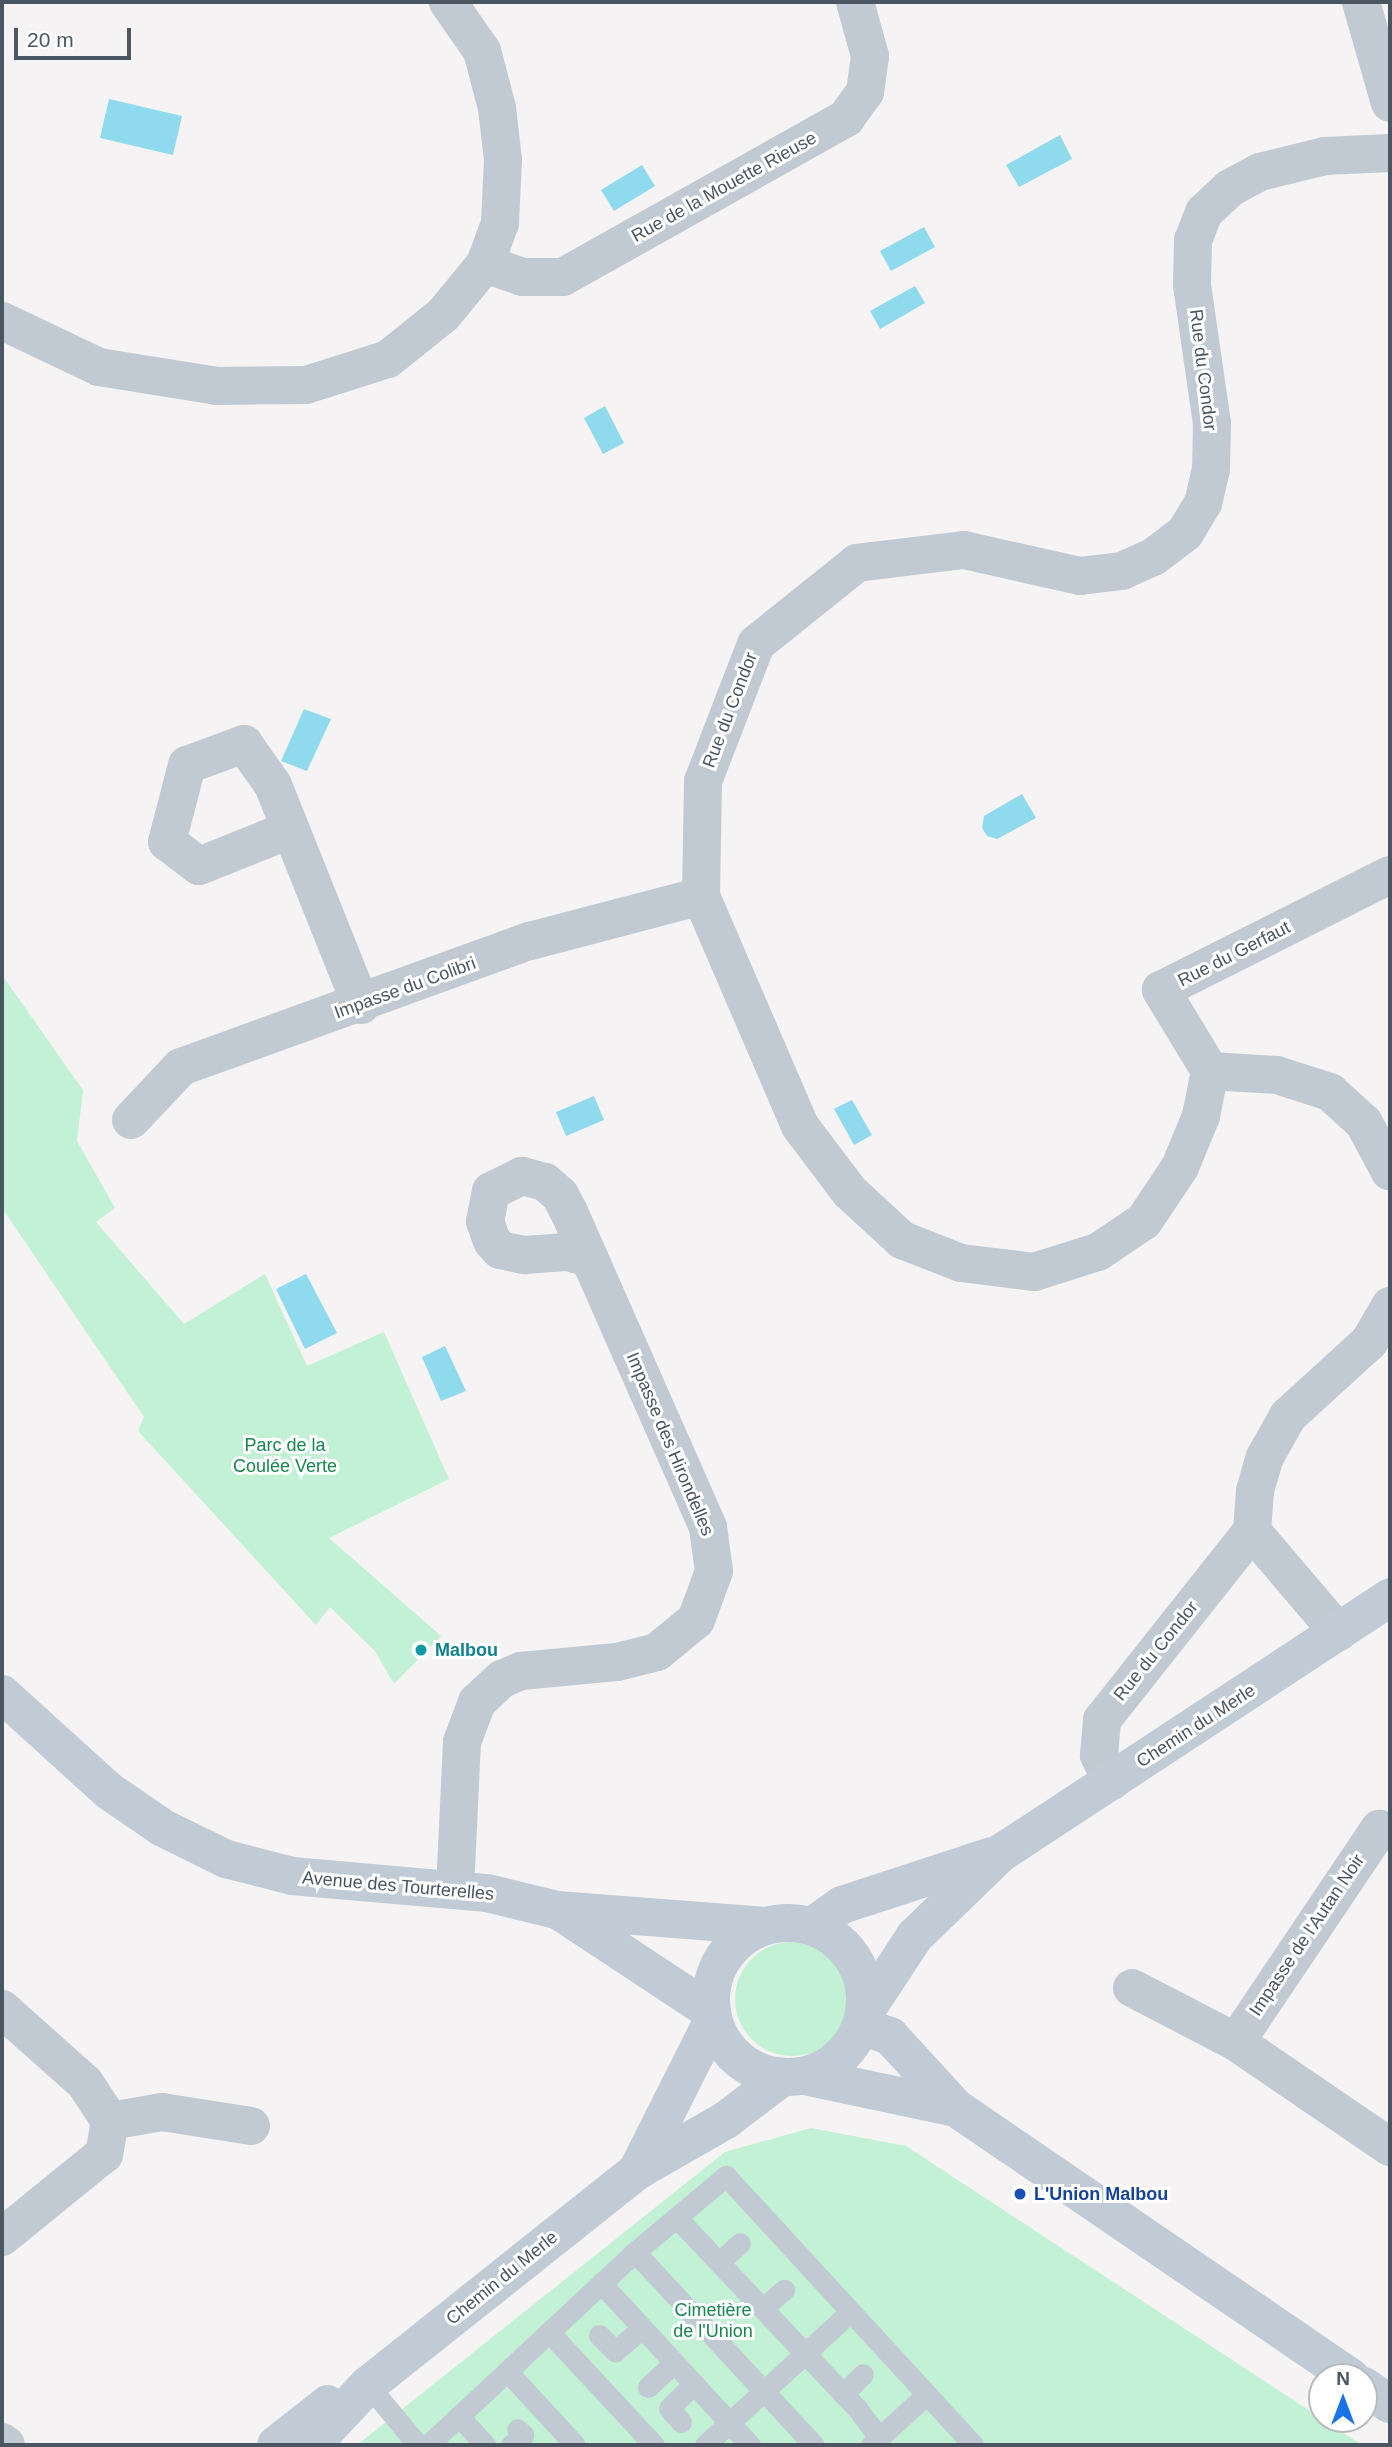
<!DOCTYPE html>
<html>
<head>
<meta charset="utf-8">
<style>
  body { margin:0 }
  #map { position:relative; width:1392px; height:2447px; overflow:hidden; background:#f5f3f3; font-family:Helvetica,sans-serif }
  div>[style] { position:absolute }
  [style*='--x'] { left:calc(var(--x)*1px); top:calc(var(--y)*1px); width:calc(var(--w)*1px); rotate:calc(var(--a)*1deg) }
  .green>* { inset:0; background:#c3f1d5 }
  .round { border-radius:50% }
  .water>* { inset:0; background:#90daee }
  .lane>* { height:21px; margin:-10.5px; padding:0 10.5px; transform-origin:10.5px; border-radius:10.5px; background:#c1cad2 }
  .street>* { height:38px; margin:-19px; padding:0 19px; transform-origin:19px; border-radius:19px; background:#c1cad2 }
  .secondary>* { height:38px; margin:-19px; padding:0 19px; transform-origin:19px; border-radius:19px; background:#c1cbd6 }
  .secondary>.ring { margin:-19px; padding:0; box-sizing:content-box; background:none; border:38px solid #c1cbd6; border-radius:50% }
  .dots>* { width:19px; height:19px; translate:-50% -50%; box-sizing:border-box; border:4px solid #fff; border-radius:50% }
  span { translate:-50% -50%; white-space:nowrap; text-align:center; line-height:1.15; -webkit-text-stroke:6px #fff; paint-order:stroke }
  .street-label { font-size:18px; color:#4a5661 }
  .park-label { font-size:18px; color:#17864f }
  .culture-label { font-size:18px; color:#0d838f; font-weight:700 }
  .left { translate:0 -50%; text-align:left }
  .transit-label { font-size:18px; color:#164399; font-weight:700 }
  .frame { position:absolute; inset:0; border:4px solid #4a5661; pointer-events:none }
  .north { position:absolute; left:1308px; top:2363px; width:70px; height:70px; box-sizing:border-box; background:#fff; border:2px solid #b7bbc0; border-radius:50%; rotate:0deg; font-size:19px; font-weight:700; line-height:28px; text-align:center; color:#4a5661 }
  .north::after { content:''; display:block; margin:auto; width:24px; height:32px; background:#1a73e8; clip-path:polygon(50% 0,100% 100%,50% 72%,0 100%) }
  .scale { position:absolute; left:14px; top:28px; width:117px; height:32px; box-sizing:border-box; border:4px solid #4a5661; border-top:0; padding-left:9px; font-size:21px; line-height:24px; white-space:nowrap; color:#4a5661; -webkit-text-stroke:5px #fff; paint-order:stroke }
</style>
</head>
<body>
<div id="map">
  <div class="green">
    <div style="clip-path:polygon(2px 975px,83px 1090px,77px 1141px,115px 1208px,96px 1222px,184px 1324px,265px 1274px,307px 1366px,384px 1332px,449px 1479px,329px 1538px,441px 1636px,394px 1684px,375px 1651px,330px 1607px,316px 1625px,138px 1431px,144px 1417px,2px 1208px)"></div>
    <div class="round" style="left:735px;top:1942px;width:114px;height:114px"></div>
    <div style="clip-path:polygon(811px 2128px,906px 2146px,1362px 2445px,357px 2445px,725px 2152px)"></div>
  </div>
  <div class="water">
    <div style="clip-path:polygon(109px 99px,182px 116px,173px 155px,100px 138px)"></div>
    <div style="clip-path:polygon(1060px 135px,1072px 159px,1019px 187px,1006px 165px)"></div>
    <div style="clip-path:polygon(642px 165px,655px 186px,614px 211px,601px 190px)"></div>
    <div style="clip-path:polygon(924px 227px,935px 247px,891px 271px,880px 251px)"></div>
    <div style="clip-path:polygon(915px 286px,925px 303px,880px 329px,870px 311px)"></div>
    <div style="clip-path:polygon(605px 406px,624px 443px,603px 454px,584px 418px)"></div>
    <div style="clip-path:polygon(304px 709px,331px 719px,307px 771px,281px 761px)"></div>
    <div style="clip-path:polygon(1022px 794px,1036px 818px,997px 839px,987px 836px,982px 828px,984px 816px)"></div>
    <div style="clip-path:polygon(594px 1096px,604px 1120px,566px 1136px,556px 1112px)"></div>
    <div style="clip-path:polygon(852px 1100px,872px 1135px,854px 1145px,834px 1109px)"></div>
    <div style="clip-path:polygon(306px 1274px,337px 1333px,305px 1349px,276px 1289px)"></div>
    <div style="clip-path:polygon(445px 1346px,466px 1391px,441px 1401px,422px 1357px)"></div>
  </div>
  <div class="lane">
    <div style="--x:677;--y:2218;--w:260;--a:46.6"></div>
    <div style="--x:856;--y:2407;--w:38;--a:53"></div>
    <div style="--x:635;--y:2252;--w:263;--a:47.2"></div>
    <div style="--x:719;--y:2262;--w:28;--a:-42"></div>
    <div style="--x:601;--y:2283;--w:220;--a:47.4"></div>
    <div style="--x:763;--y:2308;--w:28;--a:-41"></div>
    <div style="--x:549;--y:2332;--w:154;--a:47.1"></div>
    <div style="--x:599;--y:2335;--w:23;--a:45"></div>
    <div style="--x:615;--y:2351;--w:35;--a:-40"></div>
    <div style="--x:507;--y:2371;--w:100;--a:47.4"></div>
    <div style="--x:368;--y:2385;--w:78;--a:50.2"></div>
    <div style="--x:648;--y:2387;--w:35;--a:-43"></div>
    <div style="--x:843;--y:2394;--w:28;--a:-45"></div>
    <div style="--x:459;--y:2416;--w:39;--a:48"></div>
    <div style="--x:681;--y:2422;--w:18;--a:-131"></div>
    <div style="--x:669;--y:2408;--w:35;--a:-44"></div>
    <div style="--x:428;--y:2445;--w:283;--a:-43"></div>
    <div style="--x:635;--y:2252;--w:119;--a:-39.9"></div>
    <div style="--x:726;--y:2176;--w:365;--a:47.4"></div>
    <div style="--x:511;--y:2445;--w:16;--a:-40"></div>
    <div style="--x:523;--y:2435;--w:8;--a:-135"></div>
    <div style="--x:705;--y:2445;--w:197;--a:-42.5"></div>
    <div style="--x:871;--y:2445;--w:74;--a:-42.3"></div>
  </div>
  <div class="street">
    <div style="--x:1361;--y:2;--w:105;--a:74"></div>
    <div style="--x:1390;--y:153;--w:65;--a:177.4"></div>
    <div style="--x:1325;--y:156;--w:67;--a:166.2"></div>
    <div style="--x:1260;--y:172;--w:34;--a:152"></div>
    <div style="--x:1230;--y:188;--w:35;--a:137"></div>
    <div style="--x:1204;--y:212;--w:30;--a:111"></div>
    <div style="--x:1193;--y:240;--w:45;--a:91.3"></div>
    <div style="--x:1192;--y:285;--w:139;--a:81.8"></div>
    <div style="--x:1212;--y:423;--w:46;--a:91.2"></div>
    <div style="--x:1211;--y:469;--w:35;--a:103"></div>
    <div style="--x:1203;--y:503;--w:35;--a:121"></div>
    <div style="--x:1185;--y:533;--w:40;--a:143"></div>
    <div style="--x:1153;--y:557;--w:34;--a:156"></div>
    <div style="--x:1122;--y:571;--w:42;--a:173.2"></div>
    <div style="--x:1080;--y:576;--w:119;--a:-167.4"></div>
    <div style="--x:964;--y:550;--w:108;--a:173.1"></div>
    <div style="--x:857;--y:563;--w:129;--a:141.3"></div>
    <div style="--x:756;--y:644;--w:147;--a:111.1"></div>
    <div style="--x:703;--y:781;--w:115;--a:91"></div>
    <div style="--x:701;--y:896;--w:250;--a:66.7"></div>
    <div style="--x:800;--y:1126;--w:83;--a:52.9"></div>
    <div style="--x:850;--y:1192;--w:71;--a:42.7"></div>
    <div style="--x:902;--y:1240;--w:63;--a:21.3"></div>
    <div style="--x:961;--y:1263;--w:74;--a:7"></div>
    <div style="--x:1034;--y:1272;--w:67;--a:-17.4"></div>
    <div style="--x:1098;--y:1252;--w:55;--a:-34"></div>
    <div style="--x:1144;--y:1221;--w:65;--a:-56.3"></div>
    <div style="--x:1180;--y:1167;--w:55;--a:-67.6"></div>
    <div style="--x:1201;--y:1116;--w:46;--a:-78.7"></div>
    <div style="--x:1210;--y:1071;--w:67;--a:3.4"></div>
    <div style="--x:1277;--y:1075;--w:56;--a:17.8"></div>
    <div style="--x:1330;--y:1092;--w:46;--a:42.4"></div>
    <div style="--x:1364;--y:1123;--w:55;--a:62"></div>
    <div style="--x:485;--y:264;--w:39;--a:19"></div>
    <div style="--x:522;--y:277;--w:41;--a:0"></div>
    <div style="--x:563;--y:277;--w:325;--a:-29.3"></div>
    <div style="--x:846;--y:118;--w:32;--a:-54"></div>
    <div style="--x:865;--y:92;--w:36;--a:-82"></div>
    <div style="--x:870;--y:56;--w:56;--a:-105.5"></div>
    <div style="--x:2;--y:321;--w:107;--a:25.4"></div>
    <div style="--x:99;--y:367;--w:120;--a:9.1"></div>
    <div style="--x:217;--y:386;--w:89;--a:-0.6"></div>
    <div style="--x:306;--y:385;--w:86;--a:-17.6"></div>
    <div style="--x:388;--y:359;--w:70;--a:-38.7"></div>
    <div style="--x:443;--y:315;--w:66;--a:-50.5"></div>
    <div style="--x:485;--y:264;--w:44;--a:-69.9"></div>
    <div style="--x:500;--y:223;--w:63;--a:-87.3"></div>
    <div style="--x:503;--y:160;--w:52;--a:-96.6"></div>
    <div style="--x:497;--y:108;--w:59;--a:-104.7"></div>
    <div style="--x:482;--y:51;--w:60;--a:-124.8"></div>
    <div style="--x:289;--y:830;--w:97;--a:158.2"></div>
    <div style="--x:199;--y:866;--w:40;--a:-143"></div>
    <div style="--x:167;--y:842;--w:80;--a:-75.4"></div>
    <div style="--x:187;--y:765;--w:61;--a:-20.2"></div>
    <div style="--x:244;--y:744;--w:50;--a:54.7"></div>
    <div style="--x:273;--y:785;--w:237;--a:68.2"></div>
    <div style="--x:1210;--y:1071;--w:95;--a:-121.2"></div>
    <div style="--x:1161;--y:990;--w:256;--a:-26.7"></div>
    <div style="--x:131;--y:1120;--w:73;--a:-46.7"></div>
    <div style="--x:181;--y:1067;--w:371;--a:-19.9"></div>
    <div style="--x:530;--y:941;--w:177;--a:-14.7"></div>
    <div style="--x:1252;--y:1531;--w:133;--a:49.6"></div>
    <div style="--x:1112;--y:1781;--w:29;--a:-117"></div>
    <div style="--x:1099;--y:1755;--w:35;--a:-85"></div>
    <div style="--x:1102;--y:1720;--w:241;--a:-51.6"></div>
    <div style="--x:1252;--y:1531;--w:40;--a:-85.7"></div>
    <div style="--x:1255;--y:1491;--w:35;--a:-74"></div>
    <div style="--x:1265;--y:1457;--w:47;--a:-60.7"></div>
    <div style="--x:1288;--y:1416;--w:110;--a:-42.4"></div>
    <div style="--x:1369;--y:1342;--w:42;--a:-59.7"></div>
    <div style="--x:455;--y:1890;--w:148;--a:-87.3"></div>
    <div style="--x:462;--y:1742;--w:43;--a:-69.4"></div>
    <div style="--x:477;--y:1702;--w:34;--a:-43"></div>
    <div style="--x:502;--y:1679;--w:21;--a:-23"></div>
    <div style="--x:521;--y:1671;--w:96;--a:-5.4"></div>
    <div style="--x:617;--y:1662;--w:41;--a:-14"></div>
    <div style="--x:657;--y:1652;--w:50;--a:-39.4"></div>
    <div style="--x:696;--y:1620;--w:52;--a:-69.8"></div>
    <div style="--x:714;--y:1571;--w:44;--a:-97.8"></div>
    <div style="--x:708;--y:1527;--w:344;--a:-113.8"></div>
    <div style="--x:569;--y:1212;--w:19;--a:-118"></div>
    <div style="--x:560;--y:1195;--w:20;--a:-139"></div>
    <div style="--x:545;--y:1182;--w:24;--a:-165"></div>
    <div style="--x:522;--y:1176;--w:34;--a:154"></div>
    <div style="--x:491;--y:1191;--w:31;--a:101"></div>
    <div style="--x:485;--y:1221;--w:21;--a:71"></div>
    <div style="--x:492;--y:1241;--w:12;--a:48"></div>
    <div style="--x:500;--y:1250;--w:25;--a:12"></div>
    <div style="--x:524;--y:1255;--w:43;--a:-4"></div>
    <div style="--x:567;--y:1252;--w:23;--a:15"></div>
    <div style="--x:1132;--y:1988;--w:117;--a:27.4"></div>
    <div style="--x:1236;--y:2042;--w:186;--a:34.3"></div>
    <div style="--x:2;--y:2009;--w:111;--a:41.7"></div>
    <div style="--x:85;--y:2083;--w:45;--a:56.7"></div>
    <div style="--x:110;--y:2121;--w:34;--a:100"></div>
    <div style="--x:104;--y:2154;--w:132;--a:140.9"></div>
    <div style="--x:1236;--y:2042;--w:257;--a:-56.1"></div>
    <div style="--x:110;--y:2121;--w:53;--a:-9.8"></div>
    <div style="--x:162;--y:2112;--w:90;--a:8.9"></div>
    <div style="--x:2;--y:2442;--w:5;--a:37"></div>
  </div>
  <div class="secondary">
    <div style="--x:2;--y:1694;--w:144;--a:42.2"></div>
    <div style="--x:109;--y:1791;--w:65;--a:34.4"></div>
    <div style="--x:163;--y:1828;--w:70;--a:26.2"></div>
    <div style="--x:226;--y:1859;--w:68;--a:14.4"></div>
    <div style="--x:292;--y:1876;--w:196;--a:5"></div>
    <div style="--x:487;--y:1893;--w:72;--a:13.7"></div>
    <div style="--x:557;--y:1910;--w:209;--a:4.4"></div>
    <div style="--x:559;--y:1911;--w:183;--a:33.4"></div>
    <div class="ring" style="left:711px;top:1923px;width:116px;height:116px"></div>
    <div style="--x:812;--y:1926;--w:37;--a:-35"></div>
    <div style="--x:842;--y:1905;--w:158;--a:-18.1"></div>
    <div style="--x:865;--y:2012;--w:91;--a:-56.7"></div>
    <div style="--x:915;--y:1936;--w:120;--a:-44"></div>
    <div style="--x:1001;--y:1853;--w:466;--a:-33.3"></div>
    <div style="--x:861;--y:2026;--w:31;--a:19"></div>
    <div style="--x:890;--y:2036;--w:98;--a:47.5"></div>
    <div style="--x:956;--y:2108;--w:478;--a:34.3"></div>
    <div style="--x:804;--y:2076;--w:155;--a:11.9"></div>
    <div style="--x:637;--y:2171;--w:169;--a:-63.3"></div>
    <div style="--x:1364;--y:2386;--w:32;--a:35"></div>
    <div style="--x:276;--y:2445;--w:66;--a:-38.3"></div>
    <div style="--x:312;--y:2445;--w:82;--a:-47"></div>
    <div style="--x:368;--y:2385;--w:344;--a:-38.5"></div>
    <div style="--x:637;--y:2171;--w:103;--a:-29.8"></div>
    <div style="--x:726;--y:2120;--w:69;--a:-37.4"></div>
  </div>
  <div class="dots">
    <div style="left:421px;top:1650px;background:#0f9aa8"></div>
    <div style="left:1020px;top:2194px;background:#1a4fb4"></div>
  </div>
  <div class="street-label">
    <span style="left:724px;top:187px;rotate:-29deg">Rue de la Mouette Rieuse</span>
    <span style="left:1203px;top:370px;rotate:83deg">Rue du Condor</span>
    <span style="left:730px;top:710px;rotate:-69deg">Rue du Condor</span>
    <span style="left:1234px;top:954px;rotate:-27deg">Rue du Gerfaut</span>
    <span style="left:405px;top:988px;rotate:-20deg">Impasse du Colibri</span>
    <span style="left:670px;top:1444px;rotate:67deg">Impasse des Hirondelles</span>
    <span style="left:1156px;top:1651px;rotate:-51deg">Rue du Condor</span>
    <span style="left:1196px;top:1726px;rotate:-33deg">Chemin du Merle</span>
    <span style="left:398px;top:1886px;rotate:5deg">Avenue des Tourterelles</span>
    <span style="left:1307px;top:1935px;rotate:-56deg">Impasse de l'Autan Noir</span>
    <span style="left:502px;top:2278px;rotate:-39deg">Chemin du Merle</span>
  </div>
  <div class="park-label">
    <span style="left:285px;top:1456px">Parc de la<br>Coulée Verte</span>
    <span style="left:713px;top:2321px">Cimetière<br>de l'Union</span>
  </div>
  <div class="culture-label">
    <span class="left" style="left:435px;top:1650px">Malbou</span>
  </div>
  <div class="transit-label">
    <span class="left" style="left:1034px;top:2194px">L'Union Malbou</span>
  </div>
  <div class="frame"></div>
  <div class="north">N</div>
  <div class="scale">20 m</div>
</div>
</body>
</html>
